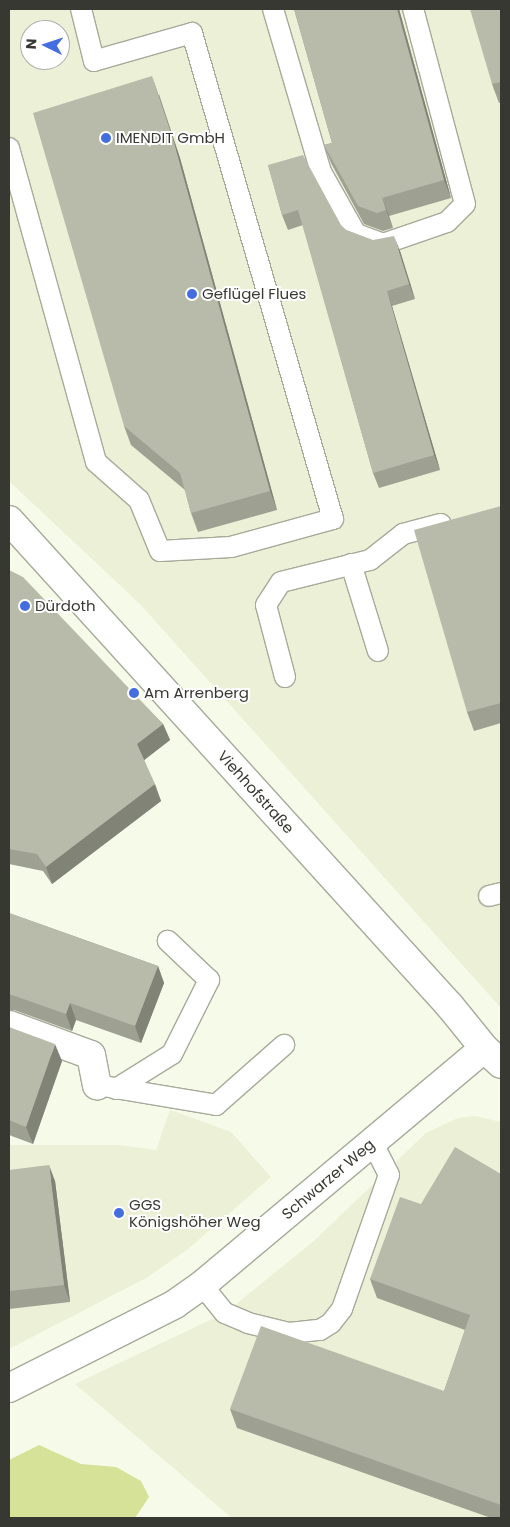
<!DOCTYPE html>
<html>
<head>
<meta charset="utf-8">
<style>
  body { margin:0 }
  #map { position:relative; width:510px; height:1527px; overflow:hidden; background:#f6fae8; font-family:Poppins,sans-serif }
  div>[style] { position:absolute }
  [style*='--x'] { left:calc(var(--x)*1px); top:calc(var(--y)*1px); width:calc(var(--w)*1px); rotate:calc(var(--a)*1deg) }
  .built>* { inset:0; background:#ebf0d7 }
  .green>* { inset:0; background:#d6e298 }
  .roads { filter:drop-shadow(1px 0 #a7aa9a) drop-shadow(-1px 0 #a7aa9a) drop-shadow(0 1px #a7aa9a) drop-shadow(0 -1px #a7aa9a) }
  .service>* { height:20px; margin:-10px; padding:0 10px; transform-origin:10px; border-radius:10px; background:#fff }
  .minor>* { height:28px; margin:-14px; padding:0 14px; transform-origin:14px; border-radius:14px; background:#fff }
  .tertiary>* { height:28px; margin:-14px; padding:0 14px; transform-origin:14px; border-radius:14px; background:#fff }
  .wall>* { inset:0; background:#9ea192 }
  .shaded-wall>* { inset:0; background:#818377 }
  .building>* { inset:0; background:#b8bbaa }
  .dots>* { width:14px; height:14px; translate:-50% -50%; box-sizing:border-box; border:2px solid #fff; border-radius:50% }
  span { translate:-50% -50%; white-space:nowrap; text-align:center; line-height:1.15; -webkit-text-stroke:4px #fff; paint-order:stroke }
  .poi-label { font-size:15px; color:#373831 }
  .left { translate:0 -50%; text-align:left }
  .street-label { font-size:15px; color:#373831 }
  .frame { position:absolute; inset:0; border:10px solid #373831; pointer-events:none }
  .north { position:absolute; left:20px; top:20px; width:50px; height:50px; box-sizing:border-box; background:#fff; border:1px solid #afafad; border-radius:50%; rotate:274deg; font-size:14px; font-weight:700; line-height:20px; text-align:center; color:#373831 }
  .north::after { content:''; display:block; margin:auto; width:18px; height:22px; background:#446ddf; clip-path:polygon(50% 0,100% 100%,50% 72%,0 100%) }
</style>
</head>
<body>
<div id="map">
  <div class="built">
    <div style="clip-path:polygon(evenodd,9px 9px,501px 9px,501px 1008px,140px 604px,9px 481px,9px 9px,30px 30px,60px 30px,60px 60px,30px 60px,30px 30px)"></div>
    <div style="clip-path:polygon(170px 1110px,231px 1132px,271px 1177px,188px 1249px,146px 1278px,9px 1349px,9px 1145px,119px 1145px,156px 1150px)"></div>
    <div style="clip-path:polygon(475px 1116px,501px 1122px,501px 1518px,232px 1518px,75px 1384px,225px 1313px,314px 1241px,426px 1133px,458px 1118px)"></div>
  </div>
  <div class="green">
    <div style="clip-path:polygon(39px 1445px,81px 1464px,116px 1467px,141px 1481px,149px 1497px,135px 1518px,9px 1518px,9px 1460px)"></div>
  </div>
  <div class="roads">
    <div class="service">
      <div style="--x:273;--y:9;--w:170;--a:73.6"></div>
      <div style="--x:321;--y:172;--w:71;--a:60.6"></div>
      <div style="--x:356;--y:234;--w:29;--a:20"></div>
      <div style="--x:383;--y:244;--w:68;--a:-19"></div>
      <div style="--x:447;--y:222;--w:25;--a:-45"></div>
      <div style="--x:465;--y:204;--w:202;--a:-104.9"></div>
      <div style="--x:9;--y:148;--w:326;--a:74.5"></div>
      <div style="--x:96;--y:462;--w:57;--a:41.5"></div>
      <div style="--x:139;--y:500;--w:55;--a:67.6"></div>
      <div style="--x:160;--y:551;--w:71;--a:-3.2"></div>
      <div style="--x:231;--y:547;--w:106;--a:-15.4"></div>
      <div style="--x:333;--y:519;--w:506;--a:-106.18"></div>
      <div style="--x:192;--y:33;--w:102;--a:164.1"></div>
      <div style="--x:94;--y:61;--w:54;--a:-104"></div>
      <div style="--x:351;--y:564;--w:91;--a:72.8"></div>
      <div style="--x:285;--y:677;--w:74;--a:-104.8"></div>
      <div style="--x:266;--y:605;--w:27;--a:-57"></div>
      <div style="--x:281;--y:582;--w:92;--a:-13.9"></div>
      <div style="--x:370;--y:560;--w:42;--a:-38.2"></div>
      <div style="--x:403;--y:534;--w:39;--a:-15"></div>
      <div style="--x:489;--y:896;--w:12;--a:-14"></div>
      <div style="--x:97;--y:1085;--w:121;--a:9.5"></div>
      <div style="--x:216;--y:1105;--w:91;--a:-41.4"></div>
      <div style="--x:116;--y:1089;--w:66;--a:-32"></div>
      <div style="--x:172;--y:1054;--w:83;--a:-63.4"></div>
      <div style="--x:209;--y:980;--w:57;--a:-136.4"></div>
      <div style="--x:202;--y:1285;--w:36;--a:51"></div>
      <div style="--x:225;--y:1313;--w:25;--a:23"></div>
      <div style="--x:248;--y:1323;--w:42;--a:13.7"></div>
      <div style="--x:289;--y:1333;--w:31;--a:-6"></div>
      <div style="--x:320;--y:1330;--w:13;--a:-32"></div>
      <div style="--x:331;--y:1323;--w:18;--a:-52"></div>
      <div style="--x:342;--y:1309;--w:142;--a:-70.7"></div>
      <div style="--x:389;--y:1175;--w:38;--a:-117"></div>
    </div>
    <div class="minor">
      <div style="--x:9;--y:520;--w:656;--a:47.78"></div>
      <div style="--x:450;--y:1006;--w:54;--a:51"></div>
      <div style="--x:9;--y:1025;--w:87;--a:20.1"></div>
      <div style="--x:91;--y:1055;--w:31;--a:79"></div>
    </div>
    <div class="tertiary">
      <div style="--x:9;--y:1388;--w:186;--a:-26.8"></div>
      <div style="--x:175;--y:1304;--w:33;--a:-35"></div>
      <div style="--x:202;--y:1285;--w:368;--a:-40"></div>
      <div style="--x:484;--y:1048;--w:23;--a:43"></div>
    </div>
  </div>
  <div class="wall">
    <div style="clip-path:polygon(294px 9px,399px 9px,451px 198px,389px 216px,393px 228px,383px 231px,364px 224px,331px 163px,324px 145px,332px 143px)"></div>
    <div style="clip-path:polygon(501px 9px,501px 102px,499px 103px,492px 84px)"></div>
    <div style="clip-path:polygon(159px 94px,180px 158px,277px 510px,198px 532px,191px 513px,185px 490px,131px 445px,124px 426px)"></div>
    <div style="clip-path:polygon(268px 165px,346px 230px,400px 251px,415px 299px,392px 306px,440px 470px,379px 488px,373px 473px,303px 225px,288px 230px,282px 215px)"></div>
    <div style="clip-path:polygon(501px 506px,501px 723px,474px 731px,467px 712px)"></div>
    <div style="clip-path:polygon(9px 570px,163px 724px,170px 740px,144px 760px,161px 801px,52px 884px,43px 871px,9px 864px)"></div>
    <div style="clip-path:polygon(9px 913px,158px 966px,164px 983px,141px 1043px,76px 1020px,72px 1031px,14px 1010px,9px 1010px)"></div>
    <div style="clip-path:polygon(9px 1027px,62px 1061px,33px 1144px,9px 1135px)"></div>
    <div style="clip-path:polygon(9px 1170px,55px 1181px,70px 1302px,9px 1309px)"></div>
    <div style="clip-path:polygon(501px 1174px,501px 1518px,491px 1518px,237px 1428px,230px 1409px,444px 1391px,465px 1330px,377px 1298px,370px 1279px,421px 1204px)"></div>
  </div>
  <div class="shaded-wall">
    <div style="clip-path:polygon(397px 9px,399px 9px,451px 198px,444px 180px)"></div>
    <div style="clip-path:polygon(152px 76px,180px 158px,277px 510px,270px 491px)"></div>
    <div style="clip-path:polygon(382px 198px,389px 216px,393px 228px,386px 210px)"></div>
    <div style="clip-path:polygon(394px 236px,400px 251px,415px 299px,409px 284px)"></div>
    <div style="clip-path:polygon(387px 291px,392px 306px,440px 470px,434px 455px)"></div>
    <div style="clip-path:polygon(163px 724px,170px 740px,143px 761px,137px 744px)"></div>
    <div style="clip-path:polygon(155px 784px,161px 801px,52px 884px,46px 867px)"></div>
    <div style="clip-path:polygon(158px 966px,164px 983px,141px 1043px,135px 1026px)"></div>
    <div style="clip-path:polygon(70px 1003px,76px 1020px,72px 1031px,66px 1014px)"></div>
    <div style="clip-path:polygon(55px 1044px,62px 1061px,33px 1144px,26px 1127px)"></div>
    <div style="clip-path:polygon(49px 1165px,55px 1181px,70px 1302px,64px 1285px)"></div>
  </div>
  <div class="building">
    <div style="clip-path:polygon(294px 9px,397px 9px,444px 180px,382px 198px,386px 210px,377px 213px,358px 206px,324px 145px,332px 143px)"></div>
    <div style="clip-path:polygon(470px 9px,501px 9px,501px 82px,492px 84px)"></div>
    <div style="clip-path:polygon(152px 76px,173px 139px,270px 491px,191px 513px,180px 473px,124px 426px,33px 113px)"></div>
    <div style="clip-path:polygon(303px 155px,341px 225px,346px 230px,373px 240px,394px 236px,409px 284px,387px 291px,434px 455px,373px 473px,298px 210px,282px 215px,268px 165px)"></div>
    <div style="clip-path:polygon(501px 506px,501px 703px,467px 712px,414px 530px)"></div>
    <div style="clip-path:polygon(9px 570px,23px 577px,163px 724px,137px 744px,155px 784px,46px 867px,37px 854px,9px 849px)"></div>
    <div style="clip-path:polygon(9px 913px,158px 966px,135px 1026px,70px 1003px,66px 1014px,9px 994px)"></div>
    <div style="clip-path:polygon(9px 1027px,55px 1044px,26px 1127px,9px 1120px)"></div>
    <div style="clip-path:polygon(455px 1147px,501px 1174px,501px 1505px,230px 1409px,261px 1326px,444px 1391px,470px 1315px,370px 1279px,400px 1197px,421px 1204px)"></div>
    <div style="clip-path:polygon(49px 1165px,64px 1285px,9px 1291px,9px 1170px)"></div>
  </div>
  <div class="dots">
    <div style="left:106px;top:138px;background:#446ddf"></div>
    <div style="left:192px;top:294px;background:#446ddf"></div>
    <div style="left:25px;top:606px;background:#446ddf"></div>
    <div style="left:134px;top:693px;background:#446ddf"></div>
    <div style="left:119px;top:1213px;background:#446ddf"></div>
  </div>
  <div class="poi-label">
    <span class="left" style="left:116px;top:138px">IMENDIT GmbH</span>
    <span class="left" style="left:202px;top:294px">Geflügel Flues</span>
    <span class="left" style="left:35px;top:606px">Dürdoth</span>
    <span class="left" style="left:144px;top:693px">Am Arrenberg</span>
    <span class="left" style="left:129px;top:1213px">GGS<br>Königshöher Weg</span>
  </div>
  <div class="street-label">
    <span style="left:256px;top:792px;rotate:48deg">Viehhofstraße</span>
    <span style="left:328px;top:1179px;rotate:-40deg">Schwarzer Weg</span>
  </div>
  <div class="frame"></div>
  <div class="north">N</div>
</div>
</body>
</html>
